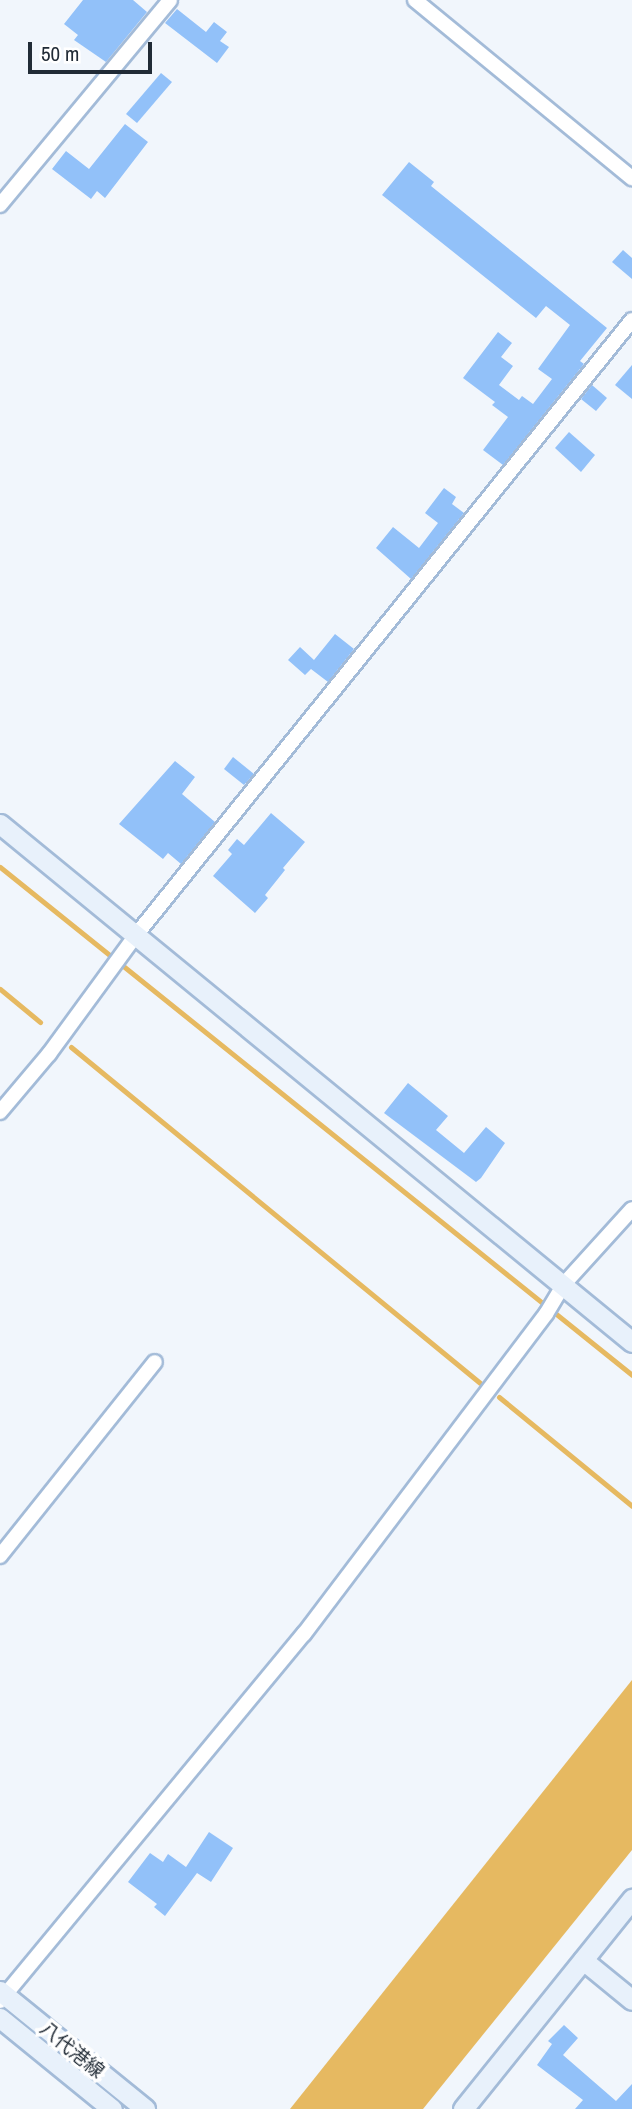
<!DOCTYPE html>
<html>
<head>
<meta charset="utf-8">
<style>
  body { margin:0 }
  #map { position:relative; width:632px; height:2109px; overflow:hidden; background:#f1f6fc; font-family:"Archivo Narrow","Noto Sans JP",sans-serif }
  div>[style] { position:absolute }
  [style*='--x'] { left:calc(var(--x)*1px); top:calc(var(--y)*1px); width:calc(var(--w)*1px); rotate:calc(var(--a)*1deg) }
  .water>* { inset:0; background:#e6b961 }
  .stream>* { height:5px; margin:-2.5px; padding:0 2.5px; transform-origin:2.5px; border-radius:2.5px; background:#e6b961 }
  .building>* { inset:0; background:#92c1f9 }
  .roads { filter:drop-shadow(2px 0 #a3bbd8) drop-shadow(-2px 0 #a3bbd8) drop-shadow(0 2px #a3bbd8) drop-shadow(0 -2px #a3bbd8) }
  .street>* { height:14px; margin:-7px; padding:0 7px; transform-origin:7px; border-radius:7px; background:#fff }
  .secondary>* { height:19px; margin:-9.5px; padding:0 9.5px; transform-origin:9.5px; border-radius:9.5px; background:#e8f1fb }
  span { translate:-50% -50%; white-space:nowrap; text-align:center; line-height:1.15; -webkit-text-stroke:7px #fff; paint-order:stroke }
  .street-label { font-size:19px; color:#212b36 }
  .scale { position:absolute; left:28px; top:42px; width:124px; height:32px; box-sizing:border-box; border:4px solid #212b36; border-top:0; padding-left:9px; font-size:21px; line-height:24px; white-space:nowrap; color:#212b36; -webkit-text-stroke:5px #fff; paint-order:stroke }
</style>
</head>
<body>
<div id="map">
  <div class="water">
    <div style="clip-path:polygon(632px 1680px,632px 1850px,423px 2109px,290px 2109px)"></div>
  </div>
  <div class="stream">
    <div style="--x:0;--y:867;--w:811;--a:38.79"></div>
    <div style="--x:0;--y:989;--w:52;--a:39.5"></div>
    <div style="--x:71;--y:1047;--w:529;--a:39.4"></div>
    <div style="--x:499;--y:1397;--w:172;--a:39.3"></div>
  </div>
  <div class="building">
    <div style="clip-path:polygon(83px 0,133px 0,147px 12px,106px 62px,74px 40px,78px 35px,64px 24px)"></div>
    <div style="clip-path:polygon(177px 9px,206px 32px,214px 22px,227px 32px,220px 41px,229px 47px,217px 63px,165px 23px)"></div>
    <div style="clip-path:polygon(161px 73px,172px 82px,137px 123px,126px 114px)"></div>
    <div style="clip-path:polygon(125px 124px,148px 142px,105px 198px,97px 191px,91px 199px,52px 169px,66px 151px,89px 169px)"></div>
    <div style="clip-path:polygon(409px 162px,434px 182px,431px 186px,607px 328px,580px 361px,584px 364px,503px 465px,483px 450px,508px 417px,492px 405px,495px 402px,463px 378px,498px 332px,512px 343px,501px 357px,513px 366px,499px 385px,519px 400px,522px 396px,533px 404px,552px 379px,538px 369px,570px 325px,546px 306px,536px 318px,382px 195px)"></div>
    <div style="clip-path:polygon(623px 250px,632px 258px,632px 279px,612px 262px)"></div>
    <div style="clip-path:polygon(632px 365px,632px 399px,615px 385px)"></div>
    <div style="clip-path:polygon(592px 385px,607px 398px,596px 411px,581px 399px)"></div>
    <div style="clip-path:polygon(569px 432px,595px 455px,581px 472px,555px 448px)"></div>
    <div style="clip-path:polygon(444px 488px,456px 497px,452px 504px,464px 513px,411px 579px,376px 548px,393px 527px,419px 548px,438px 523px,425px 513px)"></div>
    <div style="clip-path:polygon(335px 634px,354px 649px,328px 682px,311px 669px,305px 675px,288px 660px,300px 647px,314px 660px)"></div>
    <div style="clip-path:polygon(233px 757px,254px 774px,244px 785px,224px 769px)"></div>
    <div style="clip-path:polygon(175px 761px,195px 777px,182px 794px,215px 822px,181px 864px,168px 853px,163px 859px,119px 824px)"></div>
    <div style="clip-path:polygon(271px 813px,305px 842px,283px 868px,285px 870px,265px 895px,268px 898px,255px 913px,213px 876px,232px 854px,228px 850px,237px 839px,244px 845px)"></div>
    <div style="clip-path:polygon(408px 1083px,448px 1116px,436px 1130px,464px 1153px,486px 1127px,505px 1143px,481px 1178px,476px 1182px,384px 1113px)"></div>
    <div style="clip-path:polygon(209px 1832px,233px 1848px,211px 1882px,197px 1873px,165px 1916px,154px 1907px,157px 1904px,128px 1882px,150px 1853px,163px 1862px,168px 1854px,186px 1867px)"></div>
    <div style="clip-path:polygon(564px 2025px,578px 2038px,563px 2055px,616px 2101px,632px 2084px,632px 2109px,575px 2109px,583px 2100px,537px 2065px,552px 2044px,548px 2041px)"></div>
  </div>
  <div class="roads">
    <div class="street">
      <div style="--x:415;--y:0;--w:281;--a:39.4"></div>
      <div style="--x:0;--y:205;--w:266;--a:-50.3"></div>
      <div style="--x:0;--y:1112;--w:76;--a:-49.8"></div>
      <div style="--x:49;--y:1054;--w:147;--a:-53.8"></div>
      <div style="--x:136;--y:935;--w:790;--a:-51.11"></div>
      <div style="--x:0;--y:1556;--w:248;--a:-51.4"></div>
      <div style="--x:0;--y:2001;--w:477;--a:-50.4"></div>
      <div style="--x:304;--y:1634;--w:401;--a:-52.9"></div>
      <div style="--x:546;--y:1314;--w:35;--a:-59"></div>
      <div style="--x:564;--y:1284;--w:101;--a:-47.8"></div>
    </div>
    <div class="secondary">
      <div style="--x:0;--y:824;--w:817;--a:39.34"></div>
      <div style="--x:583;--y:1960;--w:63;--a:39.2"></div>
      <div style="--x:0;--y:1991;--w:187;--a:39.1"></div>
      <div style="--x:0;--y:2018;--w:144;--a:39.1"></div>
      <div style="--x:463;--y:2109;--w:270;--a:-51.2"></div>
    </div>
  </div>
  <div class="street-label">
    <span style="left:72px;top:2050px;rotate:39deg">八代港線</span>
  </div>
  <div class="scale">50 m</div>
</div>
</body>
</html>
